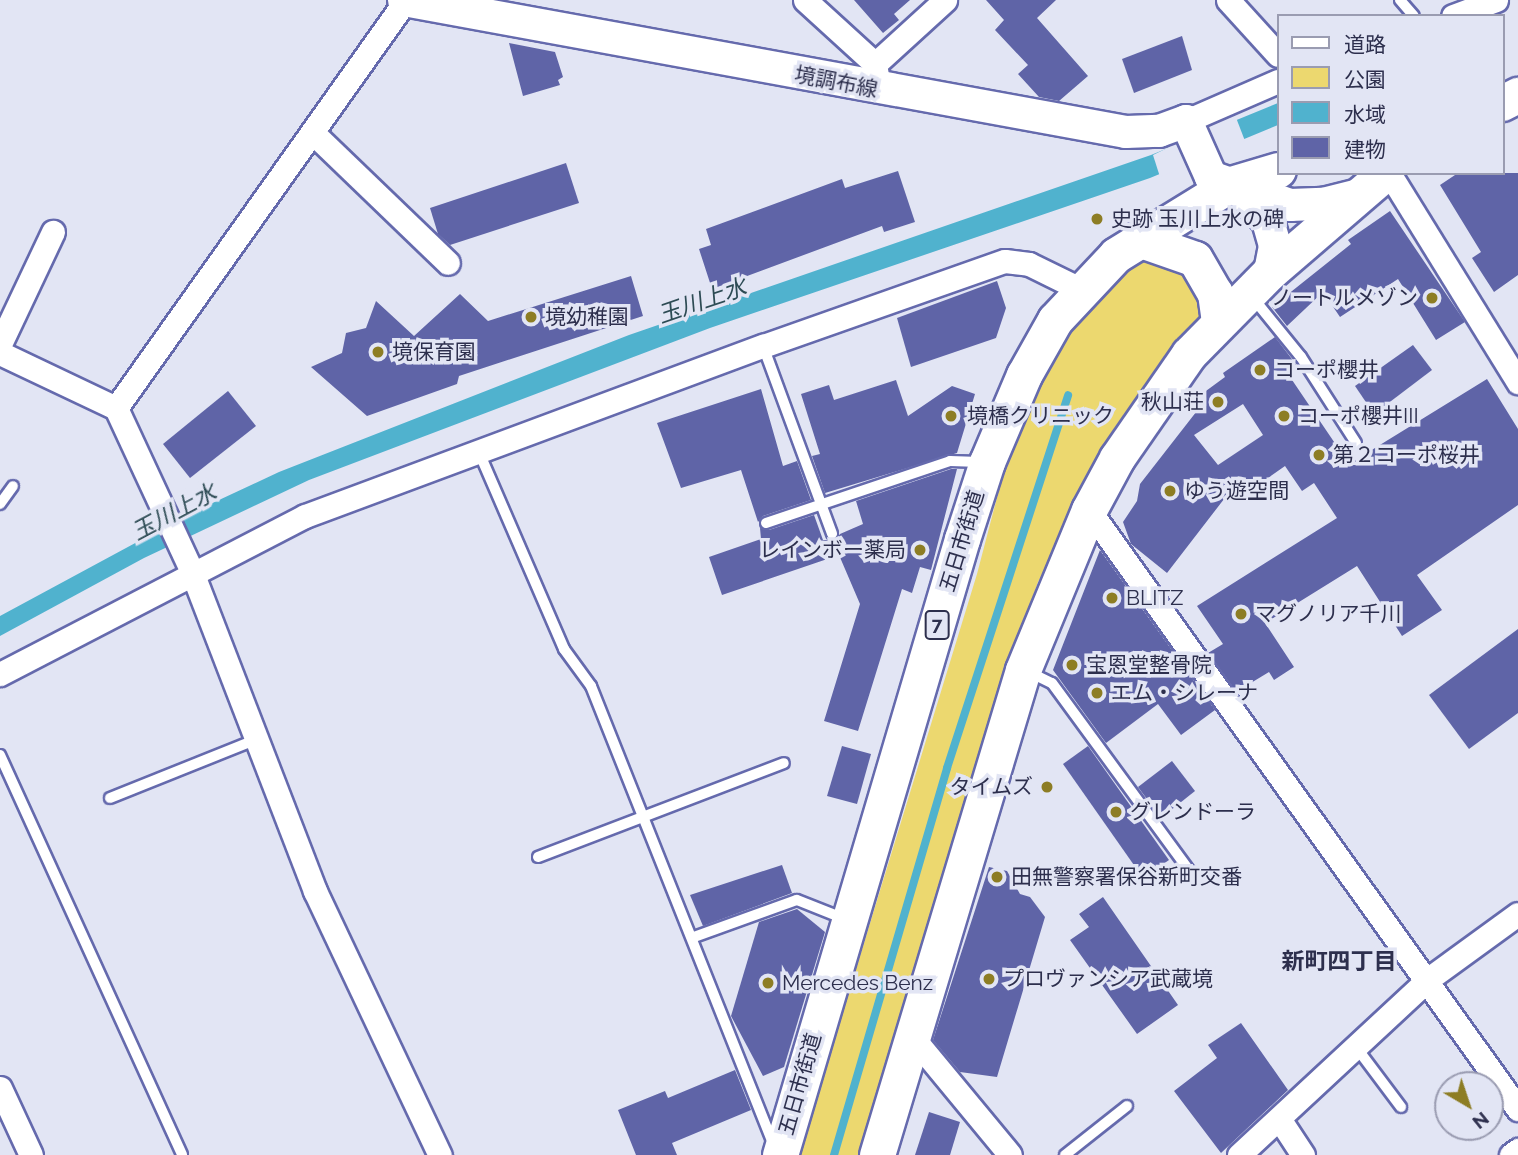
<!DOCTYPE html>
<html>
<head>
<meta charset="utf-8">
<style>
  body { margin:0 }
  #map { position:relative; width:1518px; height:1155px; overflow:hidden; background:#e2e5f4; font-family:Raleway,"Noto Sans JP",sans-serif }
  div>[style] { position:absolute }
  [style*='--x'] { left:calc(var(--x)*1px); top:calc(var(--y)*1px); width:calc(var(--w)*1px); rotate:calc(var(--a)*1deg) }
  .green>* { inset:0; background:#ecd86f }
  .water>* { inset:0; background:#50b2ce }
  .pier>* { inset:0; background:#e2e5f4 }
  .stream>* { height:8px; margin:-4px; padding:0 4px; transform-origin:4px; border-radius:4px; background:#50b2ce }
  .building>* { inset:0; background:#5f64a7 }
  .roads { filter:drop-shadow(2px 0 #656aad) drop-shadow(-2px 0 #656aad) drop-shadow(0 2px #656aad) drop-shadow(0 -2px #656aad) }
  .lane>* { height:10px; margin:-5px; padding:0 5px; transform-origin:5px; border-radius:5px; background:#fff }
  .street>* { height:23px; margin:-11.5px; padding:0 11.5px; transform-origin:11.5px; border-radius:11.5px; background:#fff }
  .secondary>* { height:32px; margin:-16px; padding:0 16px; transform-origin:16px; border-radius:16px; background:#fff }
  .primary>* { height:35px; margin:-17.5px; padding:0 17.5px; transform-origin:17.5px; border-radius:17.5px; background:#fff }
  .dots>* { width:19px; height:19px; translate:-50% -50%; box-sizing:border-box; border:4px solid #e2e5f4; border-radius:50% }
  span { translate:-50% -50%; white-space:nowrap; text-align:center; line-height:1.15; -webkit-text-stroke:7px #e2e5f4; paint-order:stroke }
  .shield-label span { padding:2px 5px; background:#e2e5f4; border:2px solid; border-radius:5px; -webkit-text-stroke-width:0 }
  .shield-label { font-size:19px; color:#2d2f4d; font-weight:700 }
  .street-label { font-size:21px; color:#2d2f4d }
  .poi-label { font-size:21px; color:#2d2f4d }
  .left { translate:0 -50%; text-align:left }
  .right { translate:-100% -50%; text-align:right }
  .water-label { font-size:23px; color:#2d4b54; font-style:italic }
  .neighbourhood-label { font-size:23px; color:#2d2f4d; font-weight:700 }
  .legend { position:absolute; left:1277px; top:14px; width:228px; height:161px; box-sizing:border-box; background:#e2e5f4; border:2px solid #9a9cb1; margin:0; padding:9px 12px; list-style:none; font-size:21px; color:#2d2f4d }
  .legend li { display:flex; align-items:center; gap:14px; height:35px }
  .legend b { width:35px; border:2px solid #9a9cb1 }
  .north { position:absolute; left:1434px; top:1071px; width:70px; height:70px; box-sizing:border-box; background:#e2e5f4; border:2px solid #9a9cb1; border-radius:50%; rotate:141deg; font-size:19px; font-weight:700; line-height:28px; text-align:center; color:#2d2f4d }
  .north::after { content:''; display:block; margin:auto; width:24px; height:32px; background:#8d7d24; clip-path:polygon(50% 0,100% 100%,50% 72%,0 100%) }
</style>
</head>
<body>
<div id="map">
  <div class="green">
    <div style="clip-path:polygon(1127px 251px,1184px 272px,1205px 313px,1112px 437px,1038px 582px,985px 733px,859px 1155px,799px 1155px,977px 574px,1017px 421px,1035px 377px)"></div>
  </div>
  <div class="water">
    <div style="clip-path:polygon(1278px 103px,1278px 125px,1150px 178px,710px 328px,309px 480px,144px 558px,0 636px,0 616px,189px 514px,279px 472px,629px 335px,1151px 155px)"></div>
  </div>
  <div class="pier">
    <div style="clip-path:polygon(1235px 115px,1245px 141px,1160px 177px,1153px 155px)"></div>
  </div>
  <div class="stream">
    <div style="--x:834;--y:1155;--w:403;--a:-73.7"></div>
    <div style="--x:947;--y:768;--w:392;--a:-72"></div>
  </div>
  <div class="building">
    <div style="clip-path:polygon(854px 0,910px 0,894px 14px,899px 20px,883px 33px)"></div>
    <div style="clip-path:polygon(986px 0,1056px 0,1037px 18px,1088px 76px,1059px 101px,1039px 97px,1018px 74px,1028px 65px,995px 30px,1004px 20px)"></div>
    <div style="clip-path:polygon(1182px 36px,1192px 70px,1134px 93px,1122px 59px)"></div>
    <div style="clip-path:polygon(509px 43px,555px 52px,563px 77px,558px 80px,560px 85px,523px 96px)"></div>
    <div style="clip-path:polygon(566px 163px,579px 203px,450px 245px,438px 234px,430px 208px)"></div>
    <div style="clip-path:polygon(898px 171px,915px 222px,884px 232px,882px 226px,712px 289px,699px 249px,711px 245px,706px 229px,842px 179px,845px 188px)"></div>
    <div style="clip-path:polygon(1458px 173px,1518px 173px,1518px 275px,1494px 292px,1472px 258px,1481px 252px,1440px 185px)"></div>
    <div style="clip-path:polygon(1390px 211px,1465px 322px,1436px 340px,1398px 279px,1340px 317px,1323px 292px,1287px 326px,1272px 307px,1351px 244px,1348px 240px)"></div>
    <div style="clip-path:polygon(631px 276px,643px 316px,459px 376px,457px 384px,367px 416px,311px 367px,342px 353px,346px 333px,366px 328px,376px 301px,414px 336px,460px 294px,488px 321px)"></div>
    <div style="clip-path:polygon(997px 281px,1006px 308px,996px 338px,911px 367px,897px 318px)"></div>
    <div style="clip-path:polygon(evenodd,1275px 337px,1298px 367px,1288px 374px,1349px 464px,1487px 379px,1518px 429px,1518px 505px,1417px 575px,1442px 610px,1402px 636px,1357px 566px,1265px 623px,1294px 667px,1274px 680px,1269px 672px,1236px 692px,1208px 653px,1223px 644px,1197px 606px,1337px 518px,1314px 483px,1302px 491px,1285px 466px,1251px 490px,1241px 477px,1167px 573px,1131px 544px,1123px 522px,1137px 501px,1140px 484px,1200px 407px,1195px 399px,1225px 377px,1223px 373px,1275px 337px,1243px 404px,1263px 435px,1218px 465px,1194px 435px,1243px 404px)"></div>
    <div style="clip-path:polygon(1413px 345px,1432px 370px,1374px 414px,1355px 386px)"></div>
    <div style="clip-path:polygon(896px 380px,908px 416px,952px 386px,975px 394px,957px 453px,825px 493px,812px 456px,820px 454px,801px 394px,829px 385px,834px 400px)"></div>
    <div style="clip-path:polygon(761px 389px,783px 466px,797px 461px,811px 500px,763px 516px,758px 522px,741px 470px,681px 488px,657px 423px)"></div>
    <div style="clip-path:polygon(228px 391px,256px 426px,190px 478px,163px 444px)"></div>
    <div style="clip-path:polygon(951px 469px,957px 469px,931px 570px,920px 567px,912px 593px,902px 589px,858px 731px,824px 721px,860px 604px,839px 555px,722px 595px,709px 557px,761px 539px,760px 528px,769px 530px,814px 515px,823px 540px,835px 541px,840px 534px,863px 524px,856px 501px)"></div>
    <div style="clip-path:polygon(1100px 550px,1215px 710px,1181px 735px,1158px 704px,1106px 743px,1053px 670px)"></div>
    <div style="clip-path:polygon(1518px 629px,1518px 713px,1469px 749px,1429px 695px)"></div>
    <div style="clip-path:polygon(842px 746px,871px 754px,857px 804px,827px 796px)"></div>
    <div style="clip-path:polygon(1088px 746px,1169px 860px,1143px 878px,1063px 764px)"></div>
    <div style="clip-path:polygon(1172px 761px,1195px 791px,1161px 818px,1138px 787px)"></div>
    <div style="clip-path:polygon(782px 865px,792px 893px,703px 926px,690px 895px)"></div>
    <div style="clip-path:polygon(989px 867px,1007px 871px,1020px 894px,1030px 897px,1045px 917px,997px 1077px,960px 1072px,933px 1040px)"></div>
    <div style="clip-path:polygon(1103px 897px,1178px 1005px,1137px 1034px,1070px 940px,1089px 927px,1079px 914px)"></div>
    <div style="clip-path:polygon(797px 909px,825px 932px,784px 1067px,763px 1076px,731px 1016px,759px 922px)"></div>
    <div style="clip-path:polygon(1241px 1023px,1288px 1090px,1221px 1153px,1174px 1091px,1217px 1058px,1208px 1045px)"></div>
    <div style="clip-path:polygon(735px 1070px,751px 1110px,672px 1143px,677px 1155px,636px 1155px,618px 1110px,665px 1091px,668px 1098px)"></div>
    <div style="clip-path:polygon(929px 1112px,960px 1122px,950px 1155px,915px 1155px)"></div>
  </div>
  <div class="roads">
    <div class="lane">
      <div style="--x:1400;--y:0;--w:21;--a:49"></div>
      <div style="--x:1253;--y:298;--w:76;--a:50.9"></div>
      <div style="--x:1301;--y:357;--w:102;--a:57.4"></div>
      <div style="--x:763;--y:346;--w:200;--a:69.8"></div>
      <div style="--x:478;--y:450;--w:217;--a:66.6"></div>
      <div style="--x:564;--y:649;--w:46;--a:53.9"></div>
      <div style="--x:591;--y:686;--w:494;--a:68.3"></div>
      <div style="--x:0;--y:504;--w:22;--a:-54"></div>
      <div style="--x:766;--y:523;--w:194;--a:-18.6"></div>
      <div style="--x:950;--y:461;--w:30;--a:2"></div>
      <div style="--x:1029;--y:672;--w:25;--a:26"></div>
      <div style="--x:1052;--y:683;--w:237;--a:53.8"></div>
      <div style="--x:0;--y:755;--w:439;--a:65.5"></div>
      <div style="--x:110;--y:798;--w:156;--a:-21.8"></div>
      <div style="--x:538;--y:857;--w:263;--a:-20.9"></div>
      <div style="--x:694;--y:937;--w:109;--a:-19.8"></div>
      <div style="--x:797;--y:900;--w:52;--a:21.6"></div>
      <div style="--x:1356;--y:1047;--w:75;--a:53.1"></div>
      <div style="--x:1065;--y:1155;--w:79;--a:-38.3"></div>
    </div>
    <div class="street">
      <div style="--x:805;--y:0;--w:95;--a:42.4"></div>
      <div style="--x:875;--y:64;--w:27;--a:80"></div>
      <div style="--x:1228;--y:0;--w:74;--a:47.7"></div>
      <div style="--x:1453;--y:16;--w:46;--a:-20.4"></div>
      <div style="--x:875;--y:64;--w:95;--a:-42.4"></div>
      <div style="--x:1186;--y:121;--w:100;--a:-23.5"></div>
      <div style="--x:313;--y:133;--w:187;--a:43.9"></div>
      <div style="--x:1389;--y:173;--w:246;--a:58.3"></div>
      <div style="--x:0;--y:344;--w:124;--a:-64.7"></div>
      <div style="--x:0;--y:353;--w:128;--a:25.4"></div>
      <div style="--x:116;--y:408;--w:181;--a:65.1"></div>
      <div style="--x:192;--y:572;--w:342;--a:68.9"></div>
      <div style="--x:315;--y:891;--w:292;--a:64.7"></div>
      <div style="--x:116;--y:408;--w:501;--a:-54.6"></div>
      <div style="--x:1089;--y:510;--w:737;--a:54.39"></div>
      <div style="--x:0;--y:674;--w:343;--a:-27.4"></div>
      <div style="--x:305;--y:516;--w:489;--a:-20.4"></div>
      <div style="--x:763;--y:346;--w:256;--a:-19.4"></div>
      <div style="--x:1005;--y:261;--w:24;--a:7"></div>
      <div style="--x:1029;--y:264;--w:57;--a:26.1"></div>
      <div style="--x:915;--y:1040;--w:149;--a:50.4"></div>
      <div style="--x:0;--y:1088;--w:74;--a:65.2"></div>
      <div style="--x:1280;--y:1120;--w:42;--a:56.7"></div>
      <div style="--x:1239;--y:1155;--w:257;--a:-42.9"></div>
      <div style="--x:1427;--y:980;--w:112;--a:-36"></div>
      <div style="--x:1511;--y:1155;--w:9;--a:-36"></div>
    </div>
    <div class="secondary">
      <div style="--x:404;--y:0;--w:734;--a:10.36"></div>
      <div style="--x:1126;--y:132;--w:33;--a:-2"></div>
      <div style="--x:1159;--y:131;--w:29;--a:-20"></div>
      <div style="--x:1186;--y:121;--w:61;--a:65.9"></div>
      <div style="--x:1211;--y:177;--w:84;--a:19.5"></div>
      <div style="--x:1290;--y:205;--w:33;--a:-2"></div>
      <div style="--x:1323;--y:204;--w:38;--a:-14"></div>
      <div style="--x:1241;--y:191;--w:40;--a:48"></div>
      <div style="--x:1268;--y:221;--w:26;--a:74"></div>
      <div style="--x:1275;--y:246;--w:26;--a:101"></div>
    </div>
    <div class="primary">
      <div style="--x:1502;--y:103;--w:18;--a:-27"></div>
      <div style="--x:1138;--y:239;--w:60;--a:19.3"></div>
      <div style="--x:1195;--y:259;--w:39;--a:60"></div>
      <div style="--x:1215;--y:293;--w:27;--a:82"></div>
      <div style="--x:780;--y:1155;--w:642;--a:-73.54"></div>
      <div style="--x:962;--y:539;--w:81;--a:-72"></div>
      <div style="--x:987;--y:462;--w:95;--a:-67"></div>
      <div style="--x:1024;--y:375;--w:63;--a:-60.6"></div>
      <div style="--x:1055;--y:320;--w:89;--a:-46.8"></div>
      <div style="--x:1116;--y:255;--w:135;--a:-31.7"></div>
      <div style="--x:1231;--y:184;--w:49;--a:-16.6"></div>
      <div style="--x:877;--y:1155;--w:506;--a:-73.25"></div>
      <div style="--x:1023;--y:670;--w:173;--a:-67.6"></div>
      <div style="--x:1089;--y:510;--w:59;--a:-61.7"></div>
      <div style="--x:1117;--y:458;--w:126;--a:-55.3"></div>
      <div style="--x:1189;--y:354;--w:115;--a:-45.4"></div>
      <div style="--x:1270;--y:272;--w:152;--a:-40.7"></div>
    </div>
  </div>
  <div class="dots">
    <div style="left:1097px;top:219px;background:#8d7d24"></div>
    <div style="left:1432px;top:298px;background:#8d7d24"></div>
    <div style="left:531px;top:317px;background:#8d7d24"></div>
    <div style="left:378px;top:352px;background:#8d7d24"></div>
    <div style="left:1260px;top:370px;background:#8d7d24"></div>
    <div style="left:1218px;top:402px;background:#8d7d24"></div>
    <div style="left:951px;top:416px;background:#8d7d24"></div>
    <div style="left:1284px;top:416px;background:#8d7d24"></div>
    <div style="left:1319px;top:455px;background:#8d7d24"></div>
    <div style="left:1170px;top:491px;background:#8d7d24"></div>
    <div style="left:920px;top:550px;background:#8d7d24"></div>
    <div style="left:1112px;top:598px;background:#8d7d24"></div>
    <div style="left:1241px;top:614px;background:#8d7d24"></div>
    <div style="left:1072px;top:665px;background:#8d7d24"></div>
    <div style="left:1097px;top:693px;background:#8d7d24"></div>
    <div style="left:1047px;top:787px;background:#8d7d24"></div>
    <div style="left:1116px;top:812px;background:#8d7d24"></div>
    <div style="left:997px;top:877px;background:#8d7d24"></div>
    <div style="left:989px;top:979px;background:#8d7d24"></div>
    <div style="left:768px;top:983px;background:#8d7d24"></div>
  </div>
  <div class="shield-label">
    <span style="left:937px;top:625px">7</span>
  </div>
  <div class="street-label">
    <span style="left:836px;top:82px;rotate:11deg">境調布線</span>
    <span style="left:962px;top:541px;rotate:-73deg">五日市街道</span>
    <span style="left:800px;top:1084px;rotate:-74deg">五日市街道</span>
  </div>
  <div class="poi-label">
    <span class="left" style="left:1111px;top:219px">史跡 玉川上水の碑</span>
    <span class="right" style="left:1418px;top:298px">ノートルメゾン</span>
    <span class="left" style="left:545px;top:317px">境幼稚園</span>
    <span class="left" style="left:392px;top:352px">境保育園</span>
    <span class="left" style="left:1274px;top:370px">コーポ櫻井</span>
    <span class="right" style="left:1204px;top:402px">秋山荘</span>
    <span class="left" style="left:967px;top:416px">境橋クリニック</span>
    <span class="left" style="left:1298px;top:416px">コーポ櫻井III</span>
    <span class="left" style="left:1333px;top:455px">第２コーポ桜井</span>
    <span class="left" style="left:1184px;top:491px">ゆう遊空間</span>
    <span class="right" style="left:906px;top:550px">レインボー薬局</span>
    <span class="left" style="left:1126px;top:598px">BLITZ</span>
    <span class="left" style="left:1255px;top:614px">マグノリア千川</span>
    <span class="left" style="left:1086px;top:665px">宝恩堂整骨院</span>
    <span class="left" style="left:1111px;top:693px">エム・シレーナ</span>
    <span class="right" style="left:1033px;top:787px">タイムズ</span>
    <span class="left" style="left:1130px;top:812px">グレンドーラ</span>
    <span class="left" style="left:1011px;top:877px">田無警察署保谷新町交番</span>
    <span class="left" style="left:1003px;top:979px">プロヴァンシア武蔵境</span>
    <span class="left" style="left:782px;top:983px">Mercedes Benz</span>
  </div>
  <div class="water-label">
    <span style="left:702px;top:301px;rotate:-19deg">玉川上水</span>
    <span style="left:174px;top:512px;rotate:-28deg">玉川上水</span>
  </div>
  <div class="neighbourhood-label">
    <span style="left:1339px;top:961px">新町四丁目</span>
  </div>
  <ul class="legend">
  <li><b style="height:9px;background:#fff"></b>道路</li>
  <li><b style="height:19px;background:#ecd86f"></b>公園</li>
  <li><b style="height:19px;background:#50b2ce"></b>水域</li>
  <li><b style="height:19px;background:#5f64a7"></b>建物</li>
  </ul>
  <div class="north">N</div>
</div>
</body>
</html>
